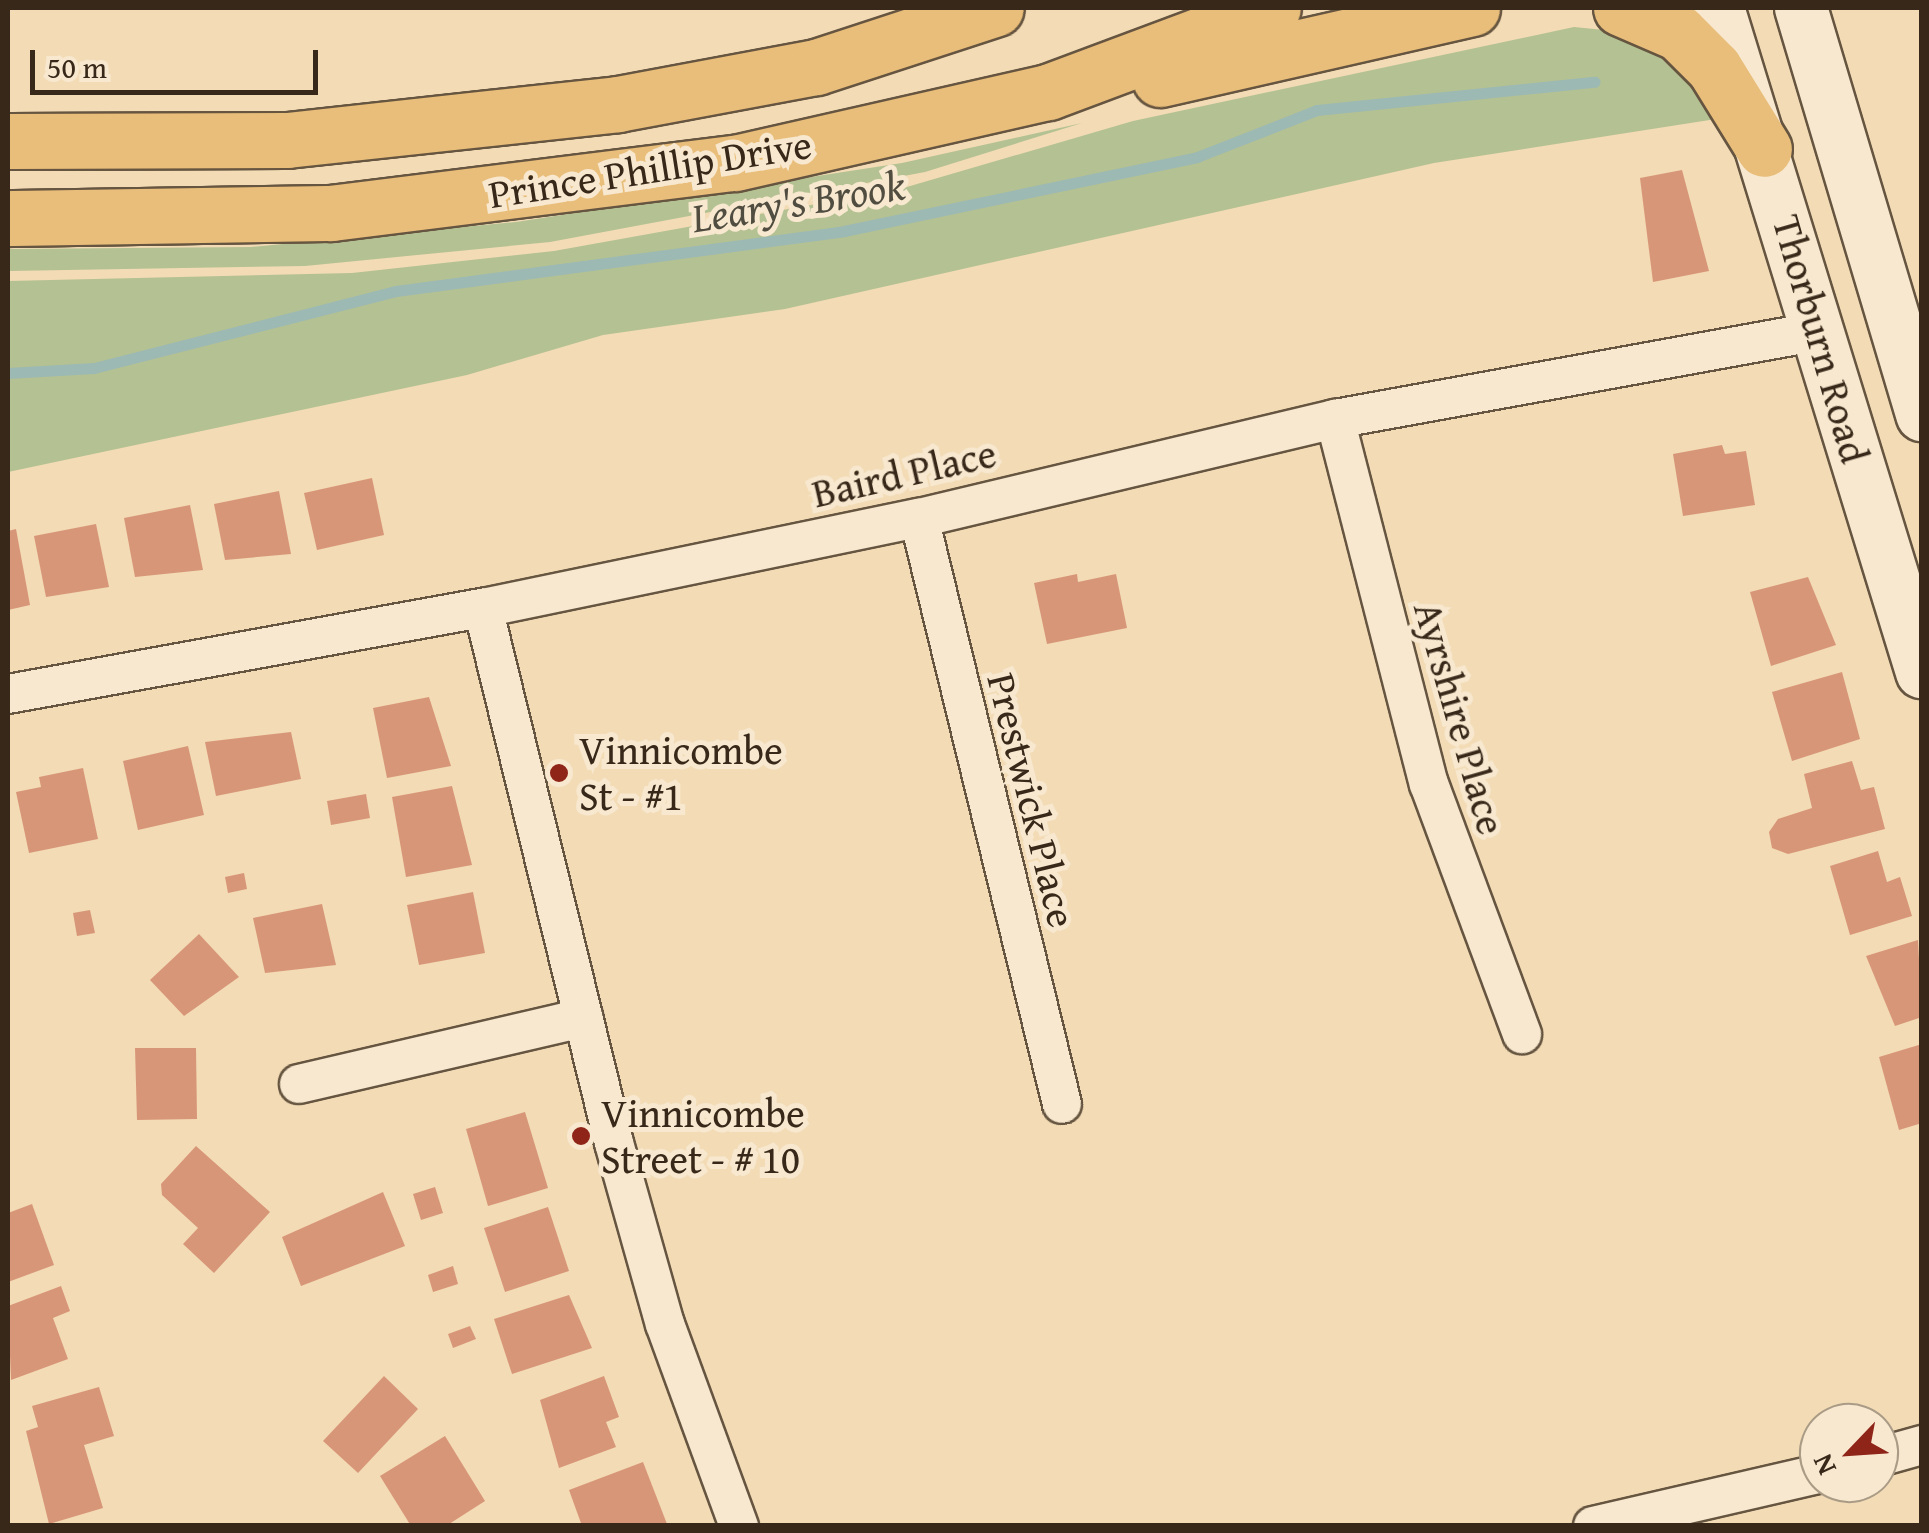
<!DOCTYPE html>
<html>
<head>
<meta charset="utf-8">
<style>
  body { margin:0 }
  #map { position:relative; width:1929px; height:1533px; overflow:hidden; background:#f2dbb5; font-family:"Gentium Book Plus",serif }
  div>[style] { position:absolute }
  [style*='--x'] { left:calc(var(--x)*1px); top:calc(var(--y)*1px); width:calc(var(--w)*1px); rotate:calc(var(--a)*1deg) }
  .green>* { inset:0; background:#b4c192 }
  .stream>* { height:11px; margin:-5.5px; padding:0 5.5px; transform-origin:5.5px; border-radius:5.5px; background:#9cb9b4 }
  .building>* { inset:0; background:#d89678 }
  .roads { filter:drop-shadow(2px 0 #665540) drop-shadow(-2px 0 #665540) drop-shadow(0 2px #665540) drop-shadow(0 -2px #665540) }
  .minor>* { height:38px; margin:-19px; padding:0 19px; transform-origin:19px; border-radius:19px; background:#f7e8cf }
  .secondary>* { height:52px; margin:-26px; padding:0 26px; transform-origin:26px; border-radius:26px; background:#f7e8cf }
  .primary>* { height:55px; margin:-27.5px; padding:0 27.5px; transform-origin:27.5px; border-radius:27.5px; background:#e9be7a }
  .dots>* { width:28px; height:28px; translate:-50% -50%; box-sizing:border-box; border:5px solid #f7e8cf; border-radius:50% }
  span { translate:-50% -50%; white-space:nowrap; text-align:center; line-height:1.15; -webkit-text-stroke:10px #f7e8cf; paint-order:stroke }
  .street-label { font-size:40px; color:#372819 }
  .poi-label { font-size:40px; color:#372819 }
  .left { translate:0 -50%; text-align:left }
  .water-label { font-size:42px; color:#504c40; font-style:italic }
  .frame { position:absolute; inset:0; border:10px solid #372819; pointer-events:none }
  .north { position:absolute; left:1799px; top:1403px; width:100px; height:100px; box-sizing:border-box; background:#f7e8cf; border:2px solid #aa9b86; border-radius:50%; rotate:245deg; font-size:28px; font-weight:700; line-height:40px; text-align:center; color:#372819 }
  .north::after { content:''; display:block; margin:auto; width:35px; height:45px; background:#8f2418; clip-path:polygon(50% 0,100% 100%,50% 72%,0 100%) }
  .scale { position:absolute; left:30px; top:50px; width:288px; height:45px; box-sizing:border-box; border:5px solid #372819; border-top:0; padding-left:12px; font-size:30px; line-height:35px; white-space:nowrap; color:#372819; -webkit-text-stroke:8px #f7e8cf; paint-order:stroke }
</style>
</head>
<body>
<div id="map">
  <div class="green">
    <div style="clip-path:polygon(1574px 27px,1614px 31px,1654px 51px,1694px 83px,1716px 119px,1434px 163px,785px 309px,603px 335px,467px 375px,8px 472px,8px 281px,352px 273px,554px 251px,900px 189px,1133px 121px)"></div>
    <div style="clip-path:polygon(1082px 123px,925px 172px,550px 242px,305px 266px,8px 271px,8px 249px,251px 247px,516px 222px,902px 163px)"></div>
  </div>
  <div class="stream">
    <div style="--x:8;--y:373;--w:86;--a:-3.3"></div>
    <div style="--x:94;--y:368;--w:312;--a:-14.3"></div>
    <div style="--x:396;--y:291;--w:452;--a:-7.6"></div>
    <div style="--x:844;--y:231;--w:361;--a:-11.8"></div>
    <div style="--x:1197;--y:157;--w:129;--a:-21.4"></div>
    <div style="--x:1317;--y:110;--w:279;--a:-5.8"></div>
  </div>
  <div class="building">
    <div style="clip-path:polygon(1682px 170px,1709px 271px,1653px 282px,1640px 178px)"></div>
    <div style="clip-path:polygon(1722px 445px,1725px 454px,1746px 451px,1755px 505px,1683px 516px,1673px 454px)"></div>
    <div style="clip-path:polygon(372px 478px,384px 535px,317px 550px,304px 493px)"></div>
    <div style="clip-path:polygon(279px 491px,291px 554px,225px 560px,214px 504px)"></div>
    <div style="clip-path:polygon(190px 505px,203px 570px,135px 577px,124px 518px)"></div>
    <div style="clip-path:polygon(96px 524px,109px 587px,46px 597px,34px 536px)"></div>
    <div style="clip-path:polygon(16px 529px,30px 605px,8px 610px,8px 531px)"></div>
    <div style="clip-path:polygon(1077px 574px,1078px 582px,1116px 574px,1127px 628px,1047px 644px,1034px 583px)"></div>
    <div style="clip-path:polygon(1808px 577px,1836px 645px,1771px 666px,1750px 592px)"></div>
    <div style="clip-path:polygon(1842px 672px,1860px 739px,1792px 761px,1772px 692px)"></div>
    <div style="clip-path:polygon(429px 697px,451px 766px,387px 778px,373px 708px)"></div>
    <div style="clip-path:polygon(291px 732px,301px 779px,216px 796px,205px 742px)"></div>
    <div style="clip-path:polygon(188px 746px,204px 815px,138px 830px,123px 761px)"></div>
    <div style="clip-path:polygon(1852px 761px,1861px 790px,1874px 787px,1885px 829px,1788px 854px,1772px 848px,1769px 832px,1778px 819px,1812px 808px,1804px 774px)"></div>
    <div style="clip-path:polygon(83px 768px,98px 839px,29px 853px,16px 792px,41px 787px,39px 777px)"></div>
    <div style="clip-path:polygon(452px 786px,472px 865px,406px 877px,392px 797px)"></div>
    <div style="clip-path:polygon(366px 794px,370px 818px,331px 825px,327px 801px)"></div>
    <div style="clip-path:polygon(1878px 851px,1887px 882px,1900px 877px,1912px 916px,1850px 935px,1830px 866px)"></div>
    <div style="clip-path:polygon(244px 873px,247px 889px,228px 893px,225px 877px)"></div>
    <div style="clip-path:polygon(473px 892px,485px 953px,419px 965px,407px 905px)"></div>
    <div style="clip-path:polygon(322px 904px,336px 965px,265px 973px,253px 918px)"></div>
    <div style="clip-path:polygon(90px 910px,95px 933px,77px 936px,73px 913px)"></div>
    <div style="clip-path:polygon(199px 934px,239px 977px,184px 1016px,150px 980px)"></div>
    <div style="clip-path:polygon(1918px 940px,1922px 1017px,1895px 1026px,1866px 956px)"></div>
    <div style="clip-path:polygon(1922px 1044px,1922px 1123px,1899px 1130px,1879px 1057px)"></div>
    <div style="clip-path:polygon(135px 1048px,196px 1048px,197px 1119px,137px 1120px)"></div>
    <div style="clip-path:polygon(525px 1112px,548px 1188px,488px 1206px,466px 1129px)"></div>
    <div style="clip-path:polygon(196px 1146px,270px 1212px,214px 1273px,183px 1244px,198px 1228px,162px 1195px,161px 1184px)"></div>
    <div style="clip-path:polygon(435px 1187px,443px 1213px,421px 1220px,413px 1194px)"></div>
    <div style="clip-path:polygon(383px 1192px,405px 1246px,301px 1286px,282px 1237px)"></div>
    <div style="clip-path:polygon(32px 1204px,54px 1265px,8px 1282px,8px 1213px)"></div>
    <div style="clip-path:polygon(548px 1207px,569px 1271px,505px 1292px,484px 1228px)"></div>
    <div style="clip-path:polygon(453px 1266px,458px 1284px,433px 1292px,428px 1275px)"></div>
    <div style="clip-path:polygon(61px 1286px,70px 1311px,53px 1318px,68px 1359px,11px 1380px,8px 1306px)"></div>
    <div style="clip-path:polygon(569px 1295px,592px 1348px,512px 1374px,494px 1319px)"></div>
    <div style="clip-path:polygon(470px 1326px,476px 1339px,453px 1348px,448px 1334px)"></div>
    <div style="clip-path:polygon(384px 1376px,418px 1409px,358px 1473px,323px 1441px)"></div>
    <div style="clip-path:polygon(604px 1376px,619px 1417px,606px 1422px,616px 1447px,559px 1468px,540px 1400px)"></div>
    <div style="clip-path:polygon(99px 1387px,114px 1436px,84px 1445px,103px 1508px,49px 1524px,26px 1431px,38px 1427px,32px 1406px)"></div>
    <div style="clip-path:polygon(445px 1436px,485px 1501px,446px 1526px,411px 1526px,380px 1476px)"></div>
    <div style="clip-path:polygon(643px 1462px,667px 1524px,582px 1526px,569px 1490px)"></div>
  </div>
  <div class="roads">
    <div class="minor">
      <div style="--x:1335;--y:419;--w:377;--a:75.6"></div>
      <div style="--x:1429;--y:784;--w:267;--a:69.6"></div>
      <div style="--x:919;--y:518;--w:603;--a:76.29"></div>
      <div style="--x:483;--y:608;--w:551;--a:76.24"></div>
      <div style="--x:614;--y:1143;--w:188;--a:74.3"></div>
      <div style="--x:665;--y:1324;--w:215;--a:69.9"></div>
      <div style="--x:8;--y:694;--w:483;--a:-10.3"></div>
      <div style="--x:483;--y:608;--w:445;--a:-11.7"></div>
      <div style="--x:919;--y:518;--w:428;--a:-13.4"></div>
      <div style="--x:1335;--y:419;--w:491;--a:-10.3"></div>
      <div style="--x:299;--y:1084;--w:292;--a:-13.1"></div>
      <div style="--x:1879;--y:1457;--w:45;--a:-15.6"></div>
      <div style="--x:1593;--y:1526;--w:232;--a:-13"></div>
    </div>
    <div class="secondary">
      <div style="--x:1718;--y:8;--w:695;--a:72.92"></div>
      <div style="--x:1801;--y:8;--w:425;--a:73.4"></div>
    </div>
    <div class="primary">
      <div style="--x:1621;--y:8;--w:63;--a:23.3"></div>
      <div style="--x:1679;--y:33;--w:49;--a:45"></div>
      <div style="--x:1714;--y:68;--w:95;--a:58.3"></div>
      <div style="--x:1160;--y:79;--w:320;--a:-12.8"></div>
      <div style="--x:8;--y:141;--w:279;--a:-0.2"></div>
      <div style="--x:287;--y:140;--w:333;--a:-6.2"></div>
      <div style="--x:618;--y:104;--w:201;--a:-10.6"></div>
      <div style="--x:816;--y:67;--w:189;--a:-18.1"></div>
      <div style="--x:8;--y:218;--w:323;--a:-0.9"></div>
      <div style="--x:331;--y:213;--w:407;--a:-7.1"></div>
      <div style="--x:735;--y:163;--w:321;--a:-12.8"></div>
      <div style="--x:1048;--y:92;--w:240;--a:-20.5"></div>
    </div>
  </div>
  <div class="dots">
    <div style="left:559px;top:773px;background:#8f2418"></div>
    <div style="left:581px;top:1136px;background:#8f2418"></div>
  </div>
  <div class="street-label">
    <span style="left:650px;top:169px;rotate:-9deg">Prince Phillip Drive</span>
    <span style="left:1821px;top:339px;rotate:74deg">Thorburn Road</span>
    <span style="left:904px;top:473px;rotate:-13deg">Baird Place</span>
    <span style="left:1460px;top:718px;rotate:74deg">Ayrshire Place</span>
    <span style="left:1032px;top:800px;rotate:76deg">Prestwick Place</span>
  </div>
  <div class="poi-label">
    <span class="left" style="left:579px;top:773px">Vinnicombe<br>St - #1</span>
    <span class="left" style="left:601px;top:1136px">Vinnicombe<br>Street - # 10</span>
  </div>
  <div class="water-label">
    <span style="left:798px;top:201px;rotate:-9deg">Leary's Brook</span>
  </div>
  <div class="frame"></div>
  <div class="north">N</div>
  <div class="scale">50 m</div>
</div>
</body>
</html>
